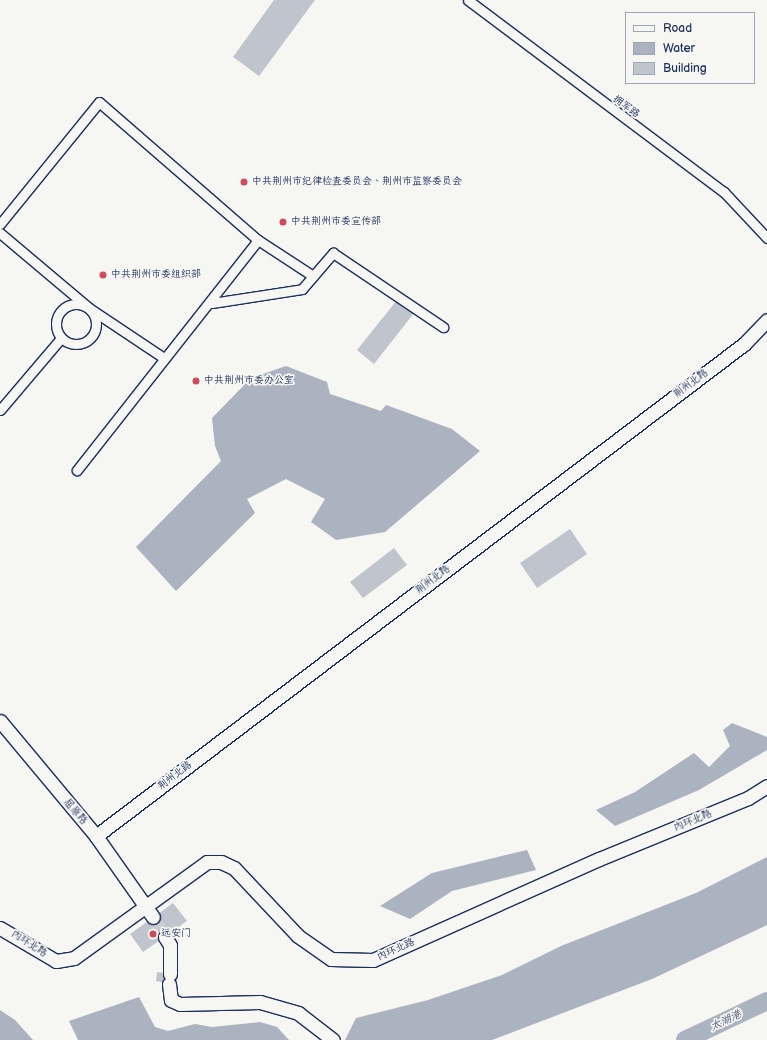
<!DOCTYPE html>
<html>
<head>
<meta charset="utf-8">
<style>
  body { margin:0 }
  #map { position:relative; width:767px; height:1040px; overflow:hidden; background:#f6f6f2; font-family:"Balsamiq Sans","LXGW WenKai TC",sans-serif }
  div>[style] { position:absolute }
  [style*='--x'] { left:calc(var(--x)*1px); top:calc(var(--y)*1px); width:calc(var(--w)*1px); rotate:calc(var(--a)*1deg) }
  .water>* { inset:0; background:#abb2c0 }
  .river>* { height:18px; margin:-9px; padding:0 9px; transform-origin:9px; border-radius:9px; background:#abb2c0 }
  .building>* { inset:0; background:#c0c4cd }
  .secondary-tunnel>* { height:13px; margin-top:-6.5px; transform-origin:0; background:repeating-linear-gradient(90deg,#caced4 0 13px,transparent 0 19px) }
  .roads { filter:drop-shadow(1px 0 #1b2f5e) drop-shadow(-1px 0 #1b2f5e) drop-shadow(0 1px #1b2f5e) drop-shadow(0 -1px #1b2f5e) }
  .street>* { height:9px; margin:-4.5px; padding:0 4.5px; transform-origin:4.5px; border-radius:4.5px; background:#f6f6f2 }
  .street>.ring { margin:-4.5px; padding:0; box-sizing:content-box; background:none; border:9px solid #f6f6f2; border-radius:50% }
  .secondary>* { height:13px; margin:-6.5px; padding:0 6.5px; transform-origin:6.5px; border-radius:6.5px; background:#f6f6f2 }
  .dots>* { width:11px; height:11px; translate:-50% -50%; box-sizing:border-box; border:2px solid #f6f6f2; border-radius:50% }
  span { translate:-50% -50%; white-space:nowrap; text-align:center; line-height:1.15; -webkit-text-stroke:3.5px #f6f6f2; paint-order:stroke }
  .street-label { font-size:10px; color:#1b2f5e }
  .poi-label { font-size:10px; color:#1b2f5e }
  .left { translate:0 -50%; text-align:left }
  .water-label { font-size:11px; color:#46567b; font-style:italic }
  .legend { position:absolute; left:625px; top:12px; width:130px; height:72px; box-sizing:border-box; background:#f6f6f2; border:1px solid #9ea6b7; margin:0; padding:5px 7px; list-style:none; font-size:12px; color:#1b2f5e }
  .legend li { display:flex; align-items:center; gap:8px; height:20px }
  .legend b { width:20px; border:1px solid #9ea6b7 }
</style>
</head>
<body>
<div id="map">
  <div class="water">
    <div style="clip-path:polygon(286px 366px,327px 382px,330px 394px,381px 411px,386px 405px,452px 429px,480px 451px,385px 532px,336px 540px,311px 522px,325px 499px,286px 479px,247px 499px,255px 513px,176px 591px,136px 547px,221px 461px,215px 446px,212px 418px,251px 378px)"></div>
    <div style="clip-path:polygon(732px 723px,767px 737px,767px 750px,699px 790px,615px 826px,596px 810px,635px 792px,694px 753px,709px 767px,730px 746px,723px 730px)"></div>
    <div style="clip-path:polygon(527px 850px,536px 870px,452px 891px,410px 919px,380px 906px,432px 873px)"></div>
    <div style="clip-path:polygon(767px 857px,767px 925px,652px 979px,492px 1040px,345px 1040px,356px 1018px,428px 1000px,502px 975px,561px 946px,696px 893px)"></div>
    <div style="clip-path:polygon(139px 997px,155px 1027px,168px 1031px,195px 1024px,212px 1027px,260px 1022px,277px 1027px,289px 1040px,78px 1040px,69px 1021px)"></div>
    <div style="clip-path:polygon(0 1010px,15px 1020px,33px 1040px,0 1040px)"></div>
  </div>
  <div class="river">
    <div style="--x:685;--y:1040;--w:91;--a:-25.4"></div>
  </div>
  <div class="building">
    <div style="clip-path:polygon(274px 0,315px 0,259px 76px,233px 57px)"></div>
    <div style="clip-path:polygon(397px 300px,414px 313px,374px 364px,357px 350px)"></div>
    <div style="clip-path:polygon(570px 529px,587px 554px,537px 588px,520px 563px)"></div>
    <div style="clip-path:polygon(394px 548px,407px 565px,363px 598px,350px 582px)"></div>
    <div style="clip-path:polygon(173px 903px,187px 921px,143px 952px,130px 934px)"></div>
    <div style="clip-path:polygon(157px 972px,178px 975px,176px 985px,156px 981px)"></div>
  </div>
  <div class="secondary-tunnel">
    <div style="--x:153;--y:917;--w:23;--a:59"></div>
  </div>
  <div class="roads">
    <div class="street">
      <div style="--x:468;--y:0;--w:320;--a:36.9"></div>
      <div style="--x:724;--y:192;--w:63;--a:46.9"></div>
      <div style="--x:0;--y:224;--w:157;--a:-50.9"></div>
      <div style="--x:99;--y:102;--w:211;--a:41"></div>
      <div style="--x:258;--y:240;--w:293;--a:128.2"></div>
      <div style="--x:0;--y:233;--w:116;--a:40.1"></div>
      <div style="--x:89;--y:308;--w:90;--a:33.7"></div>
      <div style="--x:258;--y:240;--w:66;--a:33.2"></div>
      <div style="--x:212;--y:303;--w:91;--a:-8.8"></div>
      <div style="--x:302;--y:289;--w:48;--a:-49.3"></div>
      <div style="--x:333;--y:253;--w:133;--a:33.9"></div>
      <div class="ring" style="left:56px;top:304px;width:31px;height:31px"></div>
      <div style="--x:0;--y:410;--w:94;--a:-49.7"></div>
    </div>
    <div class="secondary">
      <div style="--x:0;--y:721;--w:150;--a:50.1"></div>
      <div style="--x:96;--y:836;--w:99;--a:54.9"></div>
      <div style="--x:96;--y:836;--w:814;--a:-37.21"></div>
      <div style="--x:744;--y:344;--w:33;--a:-46"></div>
      <div style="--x:0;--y:928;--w:65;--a:30.5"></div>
      <div style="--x:56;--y:961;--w:18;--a:-9"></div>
      <div style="--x:74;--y:958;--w:164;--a:-35.8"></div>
      <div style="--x:207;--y:862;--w:14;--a:0"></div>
      <div style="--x:221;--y:862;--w:14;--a:25"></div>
      <div style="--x:234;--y:868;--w:93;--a:46.7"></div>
      <div style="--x:298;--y:936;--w:40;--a:34.9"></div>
      <div style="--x:331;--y:959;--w:42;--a:1.4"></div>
      <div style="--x:373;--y:960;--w:248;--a:-24.1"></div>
      <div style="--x:599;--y:859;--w:161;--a:-22.3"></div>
      <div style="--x:748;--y:798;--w:22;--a:-32"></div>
      <div style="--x:165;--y:937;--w:9;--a:58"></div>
      <div style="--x:170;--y:945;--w:29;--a:90"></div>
      <div style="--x:169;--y:984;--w:16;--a:83"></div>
      <div style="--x:171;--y:1000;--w:10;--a:24"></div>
      <div style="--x:180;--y:1004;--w:80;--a:-1.4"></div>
      <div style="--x:260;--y:1002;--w:40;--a:16"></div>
      <div style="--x:298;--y:1013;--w:44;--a:37.6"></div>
    </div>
  </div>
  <div class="dots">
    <div style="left:244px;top:182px;background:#d1495b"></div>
    <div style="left:283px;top:222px;background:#d1495b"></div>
    <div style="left:103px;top:275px;background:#d1495b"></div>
    <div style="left:196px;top:381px;background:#d1495b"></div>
    <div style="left:153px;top:934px;background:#d1495b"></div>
  </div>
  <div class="street-label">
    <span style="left:626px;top:107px;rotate:36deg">拥军路</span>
    <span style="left:691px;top:384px;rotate:-37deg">荆州北路</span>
    <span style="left:433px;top:580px;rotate:-37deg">荆州北路</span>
    <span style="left:175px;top:776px;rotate:-37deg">荆州北路</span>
    <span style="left:75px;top:812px;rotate:49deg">屈原路</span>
    <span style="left:693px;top:821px;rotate:-22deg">内环北路</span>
    <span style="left:29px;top:944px;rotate:33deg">内环北路</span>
    <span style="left:396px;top:950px;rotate:-24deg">内环北路</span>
  </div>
  <div class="poi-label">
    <span class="left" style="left:252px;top:182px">中共荆州市纪律检查委员会、荆州市监察委员会</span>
    <span class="left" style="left:291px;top:222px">中共荆州市委宣传部</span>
    <span class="left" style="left:111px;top:275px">中共荆州市委组织部</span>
    <span class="left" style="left:204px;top:381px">中共荆州市委办公室</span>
    <span class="left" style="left:161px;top:934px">远安门</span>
  </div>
  <div class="water-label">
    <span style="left:726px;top:1021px;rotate:-25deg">太湖港</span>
  </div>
  <ul class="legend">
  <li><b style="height:5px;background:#f6f6f2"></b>Road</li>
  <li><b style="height:11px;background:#abb2c0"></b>Water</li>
  <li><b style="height:11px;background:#c0c4cd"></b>Building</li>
  </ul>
</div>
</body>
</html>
